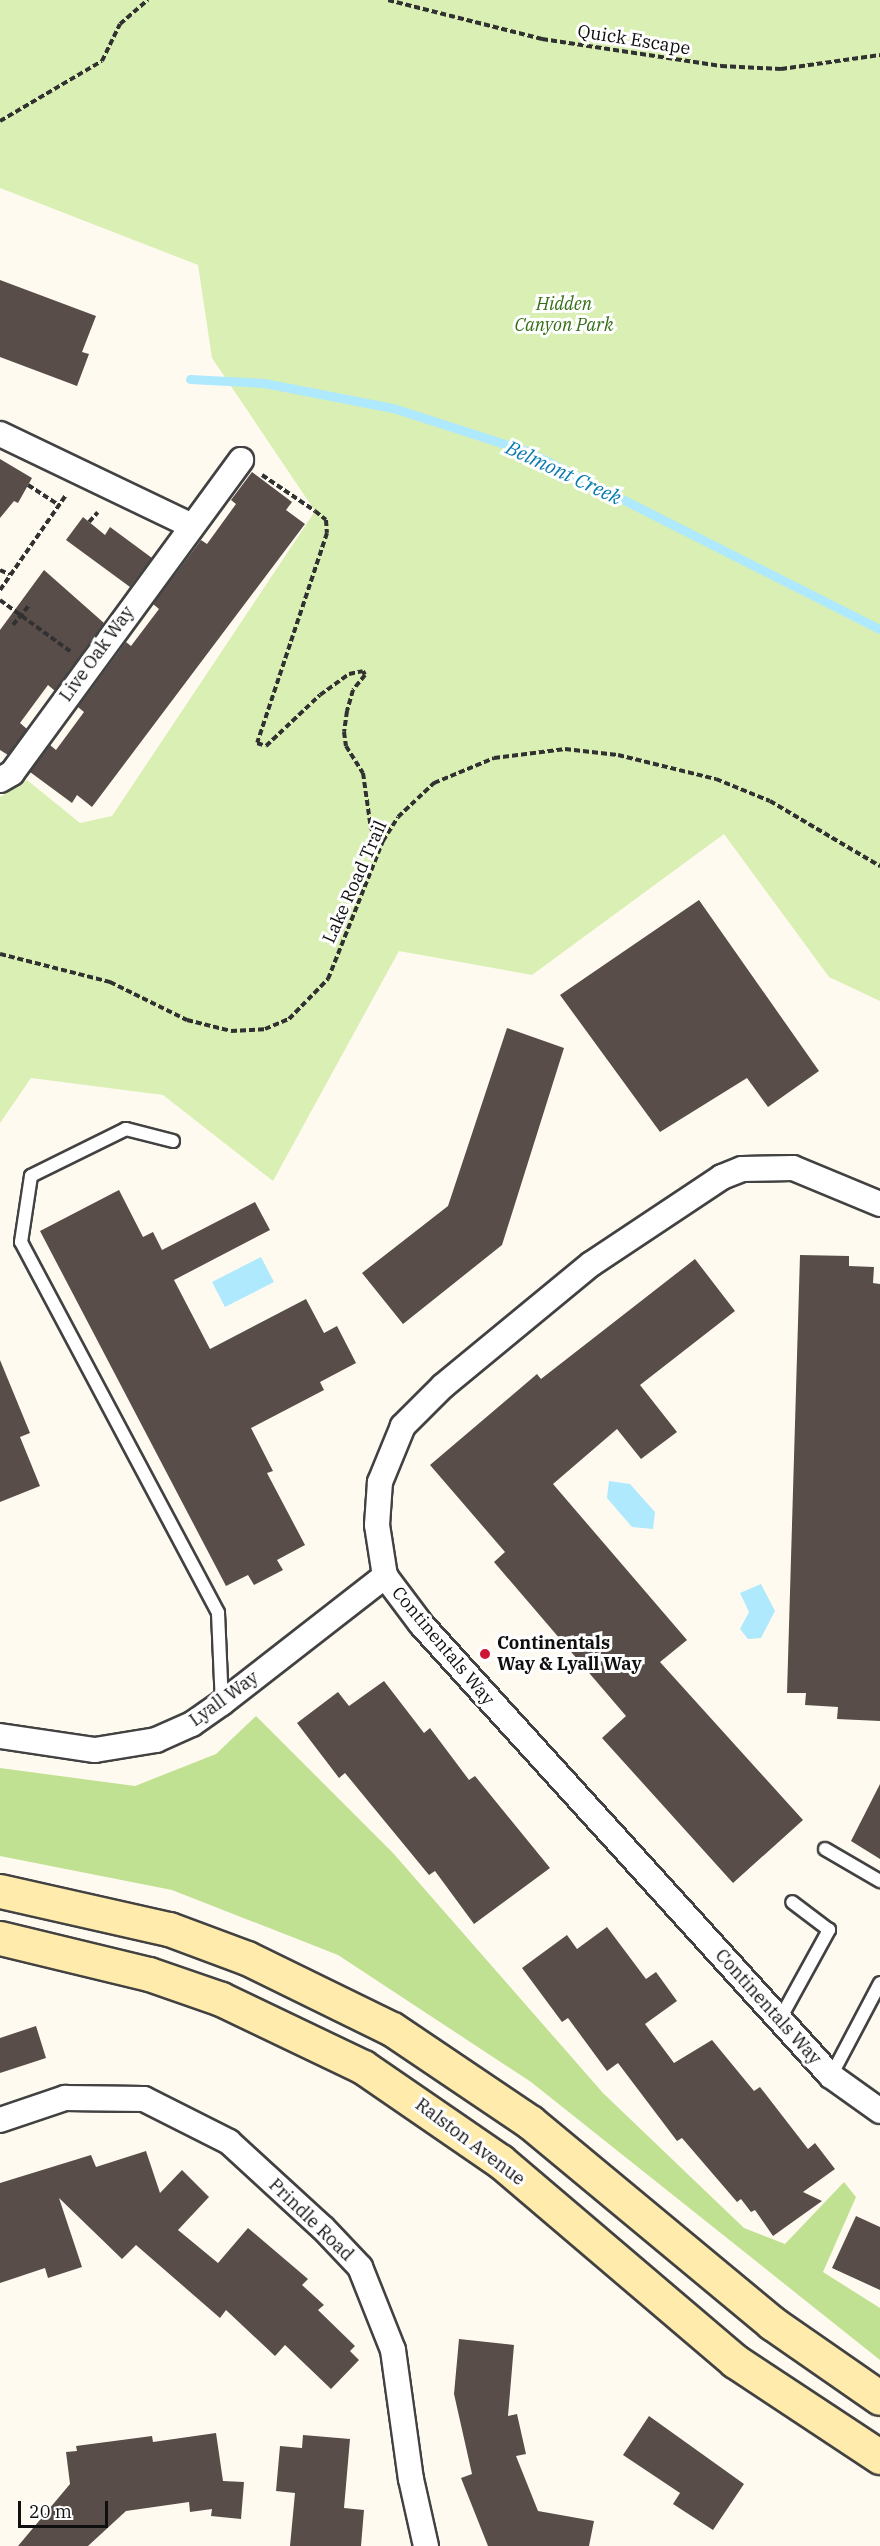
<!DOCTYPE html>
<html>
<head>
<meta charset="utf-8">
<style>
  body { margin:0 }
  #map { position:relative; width:880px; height:2546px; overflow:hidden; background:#fffaf0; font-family:"IBM Plex Serif",serif }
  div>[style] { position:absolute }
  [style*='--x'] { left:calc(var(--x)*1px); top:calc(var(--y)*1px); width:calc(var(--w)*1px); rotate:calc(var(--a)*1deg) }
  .green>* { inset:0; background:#daefb4 }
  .forest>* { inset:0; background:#c0e192 }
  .water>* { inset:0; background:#aee9fd }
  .stream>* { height:9px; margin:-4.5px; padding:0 4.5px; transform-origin:4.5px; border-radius:4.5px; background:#aee9fd }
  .building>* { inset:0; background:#594d4a }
  .path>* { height:4px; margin-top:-2px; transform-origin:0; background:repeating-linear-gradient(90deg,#313131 0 6px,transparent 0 9px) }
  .roads { filter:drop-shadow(2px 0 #424242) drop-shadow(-2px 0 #424242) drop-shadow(0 2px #424242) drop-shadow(0 -2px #424242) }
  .service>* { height:12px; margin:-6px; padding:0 6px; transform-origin:6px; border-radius:6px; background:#fff }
  .minor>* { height:24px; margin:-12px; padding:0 12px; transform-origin:12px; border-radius:12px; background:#fff }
  .secondary>* { height:33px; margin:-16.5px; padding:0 16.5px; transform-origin:16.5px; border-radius:16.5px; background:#ffebab }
  .dots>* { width:16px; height:16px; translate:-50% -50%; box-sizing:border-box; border:3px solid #fff; border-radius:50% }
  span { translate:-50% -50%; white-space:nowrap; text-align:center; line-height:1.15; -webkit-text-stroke:6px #fff; paint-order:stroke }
  .street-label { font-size:18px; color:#0f0f0f }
  .park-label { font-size:18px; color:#346f17; font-style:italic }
  .poi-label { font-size:18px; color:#0f0f0f; font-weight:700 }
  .left { translate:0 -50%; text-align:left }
  .water-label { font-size:20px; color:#097bb0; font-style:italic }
  .scale { position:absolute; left:18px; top:2501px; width:90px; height:27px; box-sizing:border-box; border:3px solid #0f0f0f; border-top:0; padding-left:8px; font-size:18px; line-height:21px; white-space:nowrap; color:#0f0f0f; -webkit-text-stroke:4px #fff; paint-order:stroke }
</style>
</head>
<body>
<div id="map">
  <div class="green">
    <div style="clip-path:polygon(0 0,880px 0,880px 1001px,829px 977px,724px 834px,532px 975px,399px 951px,273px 1181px,163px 1095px,31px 1078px,0 1123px,0 797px,27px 780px,80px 823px,112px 816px,315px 511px,212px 358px,198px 265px,0 188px)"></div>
  </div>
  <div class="forest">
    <div style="clip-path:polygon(256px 1716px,393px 1853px,603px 2093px,744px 2228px,785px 2244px,844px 2182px,856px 2197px,823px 2272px,880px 2308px,880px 2360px,531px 2082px,338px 1955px,172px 1890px,0 1856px,0 1768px,135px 1786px,216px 1754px)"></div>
  </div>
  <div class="water">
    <div style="clip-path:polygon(261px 1257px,274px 1282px,225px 1307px,212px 1282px)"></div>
    <div style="clip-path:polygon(609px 1481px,630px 1484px,655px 1512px,653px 1529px,632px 1527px,607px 1498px)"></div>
    <div style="clip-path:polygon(761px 1584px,775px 1611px,761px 1638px,748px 1639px,740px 1629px,749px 1612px,740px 1593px)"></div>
  </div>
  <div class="stream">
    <div style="--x:190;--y:379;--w:74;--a:3.1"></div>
    <div style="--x:264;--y:383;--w:131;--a:11"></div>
    <div style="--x:393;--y:408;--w:141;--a:17.8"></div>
    <div style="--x:527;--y:451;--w:395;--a:26.8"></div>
  </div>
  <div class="building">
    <div style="clip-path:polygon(0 280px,96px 316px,82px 352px,89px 354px,77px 386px,0 357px)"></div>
    <div style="clip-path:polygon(0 459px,32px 478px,18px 503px,14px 501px,0 518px)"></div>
    <div style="clip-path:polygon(252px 472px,292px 502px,286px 510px,305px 524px,92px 807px,77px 795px,72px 803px,30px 772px,50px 745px,56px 750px,84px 712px,78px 707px,126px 642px,131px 646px,159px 609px,153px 604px,201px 540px,207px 544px,236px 504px,231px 500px)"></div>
    <div style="clip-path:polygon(83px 517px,105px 535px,110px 527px,152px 558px,130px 587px,66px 540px)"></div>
    <div style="clip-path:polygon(44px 570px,104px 623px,55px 691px,48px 685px,20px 723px,27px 729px,8px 755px,0 750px,0 630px)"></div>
    <div style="clip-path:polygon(699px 900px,819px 1071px,768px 1107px,747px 1078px,660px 1132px,560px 995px)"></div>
    <div style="clip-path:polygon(507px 1028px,564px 1048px,502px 1245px,403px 1324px,362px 1273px,448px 1206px)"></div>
    <div style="clip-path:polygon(119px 1190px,143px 1237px,153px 1232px,162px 1250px,255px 1202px,270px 1230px,174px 1280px,210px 1349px,306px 1299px,324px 1333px,337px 1326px,356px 1363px,320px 1382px,324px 1390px,251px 1428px,273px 1471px,267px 1473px,305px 1545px,277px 1560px,283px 1570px,254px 1585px,248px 1575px,226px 1586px,40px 1231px)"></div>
    <div style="clip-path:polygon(800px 1255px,849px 1256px,849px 1266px,874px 1267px,873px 1283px,880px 1284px,880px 1721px,837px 1719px,838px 1707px,805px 1705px,806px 1693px,787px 1693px)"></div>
    <div style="clip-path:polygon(695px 1259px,735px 1311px,640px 1385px,677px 1432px,641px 1459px,617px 1429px,553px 1484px,687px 1640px,660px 1662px,803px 1820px,733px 1883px,602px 1738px,626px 1716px,494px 1562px,505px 1552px,430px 1465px,537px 1374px,541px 1379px)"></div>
    <div style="clip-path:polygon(0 1360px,30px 1433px,20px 1437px,40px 1486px,0 1502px)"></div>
    <div style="clip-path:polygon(384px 1681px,424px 1733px,430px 1728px,469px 1780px,475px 1776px,550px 1868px,474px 1924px,435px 1871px,429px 1875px,345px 1773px,339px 1778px,297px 1723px,338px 1692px,349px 1706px)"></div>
    <div style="clip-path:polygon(880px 1784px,880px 1859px,851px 1841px)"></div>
    <div style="clip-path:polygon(607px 1927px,646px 1979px,656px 1972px,677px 2001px,645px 2024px,674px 2063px,712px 2040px,754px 2091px,760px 2087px,808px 2149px,815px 2143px,835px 2169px,803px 2192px,822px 2201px,773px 2236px,755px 2210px,751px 2212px,741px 2199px,737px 2202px,682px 2138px,677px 2141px,618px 2063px,607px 2071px,568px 2018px,562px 2022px,522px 1968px,567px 1935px,577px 1949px)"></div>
    <div style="clip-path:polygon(36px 2026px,46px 2058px,0 2073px,0 2038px)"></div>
    <div style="clip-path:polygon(146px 2151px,160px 2193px,182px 2170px,209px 2197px,178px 2230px,218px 2263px,248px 2228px,308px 2279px,302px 2285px,324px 2305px,318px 2310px,355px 2346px,350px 2351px,359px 2360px,331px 2389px,285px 2345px,275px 2356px,226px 2310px,220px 2318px,136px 2245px,122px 2259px,59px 2198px,82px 2267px,48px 2278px,45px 2268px,0 2283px,0 2183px,91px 2155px,96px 2167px)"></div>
    <div style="clip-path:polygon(856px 2216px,880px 2227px,880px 2290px,832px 2268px)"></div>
    <div style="clip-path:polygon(459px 2339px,514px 2345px,508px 2416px,517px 2414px,526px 2454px,516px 2456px,538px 2511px,594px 2521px,589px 2546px,488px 2546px,461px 2478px,472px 2474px,454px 2394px)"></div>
    <div style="clip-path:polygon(649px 2416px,744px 2484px,713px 2530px,673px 2504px,680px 2493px,623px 2455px)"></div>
    <div style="clip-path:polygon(216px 2433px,223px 2481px,244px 2482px,241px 2519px,211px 2516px,212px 2509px,190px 2512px,189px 2502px,126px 2511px,88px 2546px,18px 2546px,70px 2484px,66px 2452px,77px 2451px,76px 2446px,152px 2436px,153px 2442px)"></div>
    <div style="clip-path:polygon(303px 2435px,350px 2439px,344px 2508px,364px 2510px,361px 2546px,290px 2546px,295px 2493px,276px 2491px,280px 2446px,302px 2448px)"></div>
  </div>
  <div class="path">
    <div style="--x:388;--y:0;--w:159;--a:14.2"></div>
    <div style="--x:542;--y:39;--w:181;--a:8.6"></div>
    <div style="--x:721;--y:66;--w:60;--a:2.9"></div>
    <div style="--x:781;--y:69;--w:100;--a:-8"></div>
    <div style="--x:0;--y:121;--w:118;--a:-30.5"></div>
    <div style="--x:102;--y:61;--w:41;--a:-64.1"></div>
    <div style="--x:120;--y:24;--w:37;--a:-41"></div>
    <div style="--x:262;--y:475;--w:64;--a:34.2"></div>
    <div style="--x:315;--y:511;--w:14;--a:39"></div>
    <div style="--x:326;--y:520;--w:13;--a:86"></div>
    <div style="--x:327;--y:533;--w:221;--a:108.4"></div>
    <div style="--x:257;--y:743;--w:9;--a:18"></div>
    <div style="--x:266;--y:746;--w:74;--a:-43.4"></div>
    <div style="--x:320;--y:695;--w:36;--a:-36"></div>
    <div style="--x:349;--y:674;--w:14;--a:-12"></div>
    <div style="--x:363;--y:671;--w:4;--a:63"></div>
    <div style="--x:365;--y:675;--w:19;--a:129"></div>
    <div style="--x:353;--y:690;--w:22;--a:106"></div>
    <div style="--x:347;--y:711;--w:21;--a:98"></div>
    <div style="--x:344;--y:732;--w:14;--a:82"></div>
    <div style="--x:346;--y:746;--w:32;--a:58"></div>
    <div style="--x:363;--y:773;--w:57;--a:81.9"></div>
    <div style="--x:371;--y:829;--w:17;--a:45"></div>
    <div style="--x:28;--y:485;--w:37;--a:33"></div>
    <div style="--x:89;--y:522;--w:13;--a:-48"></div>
    <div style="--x:0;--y:570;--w:10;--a:24"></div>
    <div style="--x:0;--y:590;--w:116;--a:-55.2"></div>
    <div style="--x:0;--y:600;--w:87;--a:36.1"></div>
    <div style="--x:13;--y:625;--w:27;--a:-51"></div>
    <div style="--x:0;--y:954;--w:114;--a:14.3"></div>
    <div style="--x:110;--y:982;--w:86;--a:26.3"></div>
    <div style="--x:187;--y:1020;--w:45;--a:14"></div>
    <div style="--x:231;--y:1031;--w:34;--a:-3"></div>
    <div style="--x:265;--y:1029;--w:26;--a:-23"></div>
    <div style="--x:289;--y:1019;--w:56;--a:-45.7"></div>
    <div style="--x:328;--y:979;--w:149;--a:-68.3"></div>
    <div style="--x:383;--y:841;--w:28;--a:-58"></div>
    <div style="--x:398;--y:817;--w:50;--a:-43.4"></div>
    <div style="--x:434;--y:783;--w:65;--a:-22.6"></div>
    <div style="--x:494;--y:758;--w:72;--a:-7.2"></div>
    <div style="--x:565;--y:749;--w:53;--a:6.5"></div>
    <div style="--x:618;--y:755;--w:101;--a:13.8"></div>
    <div style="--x:716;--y:779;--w:58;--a:22.2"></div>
    <div style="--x:770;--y:801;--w:128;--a:30.6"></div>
  </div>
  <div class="roads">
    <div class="service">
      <div style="--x:173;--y:1141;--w:49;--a:-165.7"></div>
      <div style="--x:126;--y:1129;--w:106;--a:153.7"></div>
      <div style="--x:31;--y:1176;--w:67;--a:98.6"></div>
      <div style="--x:21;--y:1242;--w:420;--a:62"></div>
      <div style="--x:218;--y:1613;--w:90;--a:87.5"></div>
      <div style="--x:825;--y:1849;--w:64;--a:30.2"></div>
      <div style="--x:780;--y:2019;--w:102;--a:-61.2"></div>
      <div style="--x:829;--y:1930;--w:46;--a:-142.9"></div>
      <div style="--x:831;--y:2076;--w:105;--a:-62.2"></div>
    </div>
    <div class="minor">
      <div style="--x:0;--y:434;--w:211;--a:25.6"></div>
      <div style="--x:0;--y:780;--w:14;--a:-30"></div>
      <div style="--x:12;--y:773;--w:388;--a:-53.8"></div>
      <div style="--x:880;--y:1204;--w:94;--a:-157.5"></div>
      <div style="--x:793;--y:1168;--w:51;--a:178.9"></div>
      <div style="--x:742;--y:1169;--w:22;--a:158"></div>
      <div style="--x:722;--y:1177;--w:157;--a:146.4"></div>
      <div style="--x:591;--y:1264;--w:192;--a:140.5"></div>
      <div style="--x:443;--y:1386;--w:57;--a:135"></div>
      <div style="--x:403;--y:1426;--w:61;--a:112.3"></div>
      <div style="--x:380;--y:1482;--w:43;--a:94"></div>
      <div style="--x:377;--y:1525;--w:52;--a:81.1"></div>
      <div style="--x:385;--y:1576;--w:60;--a:53.1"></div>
      <div style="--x:421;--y:1624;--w:610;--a:47.79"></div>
      <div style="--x:831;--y:2076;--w:60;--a:35.5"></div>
      <div style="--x:0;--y:1736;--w:96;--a:8.4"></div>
      <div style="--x:95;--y:1750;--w:62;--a:-9.3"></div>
      <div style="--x:156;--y:1740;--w:39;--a:-24"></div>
      <div style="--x:192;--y:1724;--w:37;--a:-35"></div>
      <div style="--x:222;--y:1703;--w:207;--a:-37.9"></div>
      <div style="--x:0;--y:2120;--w:69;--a:-18.7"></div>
      <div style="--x:65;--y:2098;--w:79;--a:0.7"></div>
      <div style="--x:144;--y:2099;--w:95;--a:26.8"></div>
      <div style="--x:229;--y:2142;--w:127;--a:42.5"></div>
      <div style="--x:323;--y:2228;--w:54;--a:46.5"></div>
      <div style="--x:360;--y:2267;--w:89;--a:68.3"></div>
      <div style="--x:393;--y:2350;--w:130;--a:82.1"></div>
      <div style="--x:411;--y:2479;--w:69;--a:77.4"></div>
    </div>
    <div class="secondary">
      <div style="--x:0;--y:1891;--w:173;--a:12.7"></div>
      <div style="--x:169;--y:1929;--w:83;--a:20.4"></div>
      <div style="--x:247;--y:1958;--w:161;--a:26.1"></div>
      <div style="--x:392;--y:2029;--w:166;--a:34"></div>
      <div style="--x:530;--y:2122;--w:315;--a:39.7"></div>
      <div style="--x:772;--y:2323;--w:131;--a:34.8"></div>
      <div style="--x:0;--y:1938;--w:153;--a:13.6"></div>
      <div style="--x:149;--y:1974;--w:76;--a:19.1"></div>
      <div style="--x:221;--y:1999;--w:157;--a:25.6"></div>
      <div style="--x:363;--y:2067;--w:166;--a:34.5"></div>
      <div style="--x:500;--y:2161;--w:309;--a:40.4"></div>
      <div style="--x:735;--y:2361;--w:174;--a:33.5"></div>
    </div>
  </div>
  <div class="dots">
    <div style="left:485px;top:1654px;background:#cf1636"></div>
  </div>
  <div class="street-label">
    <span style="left:634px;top:40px;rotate:9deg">Quick Escape</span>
    <span style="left:97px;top:654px;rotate:-54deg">Live Oak Way</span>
    <span style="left:355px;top:882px;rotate:-66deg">Lake Road Trail</span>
    <span style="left:443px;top:1646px;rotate:50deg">Continentals Way</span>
    <span style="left:224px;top:1699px;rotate:-36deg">Lyall Way</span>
    <span style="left:768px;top:2007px;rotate:48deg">Continentals Way</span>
    <span style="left:470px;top:2142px;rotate:37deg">Ralston Avenue</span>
    <span style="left:311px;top:2220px;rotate:44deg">Prindle Road</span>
  </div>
  <div class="park-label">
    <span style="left:564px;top:315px">Hidden<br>Canyon Park</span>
  </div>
  <div class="poi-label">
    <span class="left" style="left:497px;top:1654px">Continentals<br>Way &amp; Lyall Way</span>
  </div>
  <div class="water-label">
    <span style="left:564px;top:472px;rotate:25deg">Belmont Creek</span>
  </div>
  <div class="scale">20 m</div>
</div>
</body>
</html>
